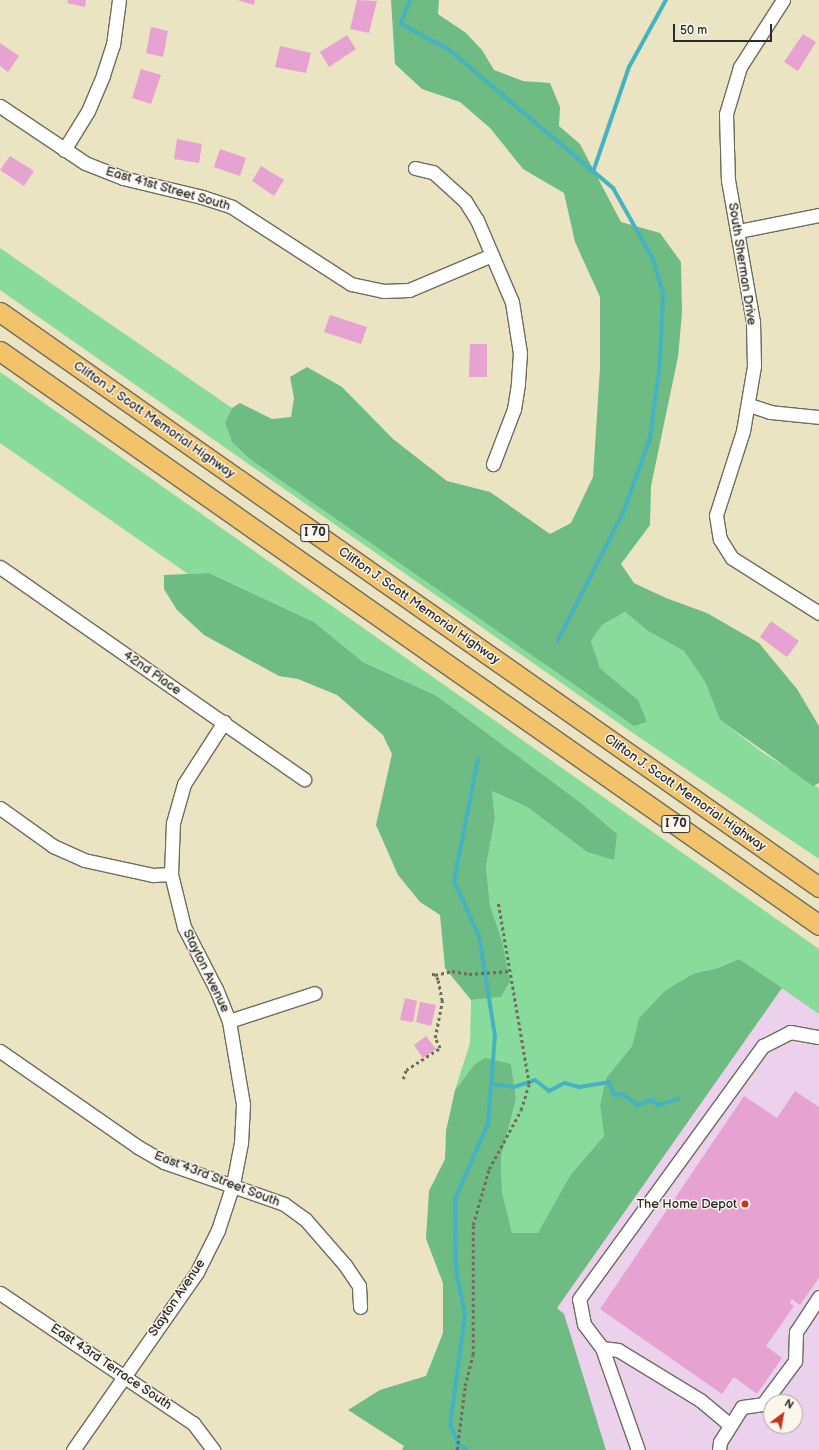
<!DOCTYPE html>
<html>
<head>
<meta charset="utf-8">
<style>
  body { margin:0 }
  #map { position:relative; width:819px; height:1450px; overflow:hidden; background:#ebe4c3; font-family:"Balsamiq Sans",sans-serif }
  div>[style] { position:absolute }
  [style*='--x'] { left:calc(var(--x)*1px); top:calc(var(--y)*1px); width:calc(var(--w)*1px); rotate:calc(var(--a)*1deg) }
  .built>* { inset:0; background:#ebd1eb }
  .green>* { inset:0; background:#89db9c }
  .forest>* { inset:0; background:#6ebb84 }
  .stream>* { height:4px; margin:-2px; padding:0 2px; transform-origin:2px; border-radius:2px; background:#45b3c1 }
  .building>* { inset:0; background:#e6a3d1 }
  .path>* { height:2.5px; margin-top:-1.25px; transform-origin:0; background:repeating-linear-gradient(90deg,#6e6c60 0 3px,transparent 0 6px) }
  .roads { filter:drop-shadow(1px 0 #6e6c60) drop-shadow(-1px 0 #6e6c60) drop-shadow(0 1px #6e6c60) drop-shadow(0 -1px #6e6c60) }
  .minor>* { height:13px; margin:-6.5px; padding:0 6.5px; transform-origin:6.5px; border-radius:6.5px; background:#fff }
  .highway>* { height:19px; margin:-9.5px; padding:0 9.5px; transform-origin:9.5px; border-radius:9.5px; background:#f2c36a }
  .dots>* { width:11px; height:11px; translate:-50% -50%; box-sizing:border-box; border:2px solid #fbf7ec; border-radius:50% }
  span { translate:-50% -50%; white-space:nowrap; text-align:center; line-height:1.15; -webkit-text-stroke:3px #fbf7ec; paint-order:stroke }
  .shield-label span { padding:1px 3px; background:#fbf7ec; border:1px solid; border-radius:3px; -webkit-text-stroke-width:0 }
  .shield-label { font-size:12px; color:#2b2b2b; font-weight:700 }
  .street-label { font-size:13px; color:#2b2b2b }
  .poi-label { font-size:13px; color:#2b2b2b }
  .right { translate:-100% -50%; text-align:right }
  .north { position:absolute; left:763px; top:1394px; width:40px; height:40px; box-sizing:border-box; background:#fbf7ec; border:1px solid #a8a59f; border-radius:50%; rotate:32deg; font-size:11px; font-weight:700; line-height:16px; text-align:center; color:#2b2b2b }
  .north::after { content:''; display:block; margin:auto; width:14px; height:18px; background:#c8321e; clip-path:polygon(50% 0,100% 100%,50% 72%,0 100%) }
  .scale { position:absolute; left:673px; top:24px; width:99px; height:18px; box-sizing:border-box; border:2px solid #2b2b2b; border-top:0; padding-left:5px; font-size:12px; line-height:14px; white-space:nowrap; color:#2b2b2b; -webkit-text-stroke:3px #fbf7ec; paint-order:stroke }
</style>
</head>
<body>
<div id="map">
  <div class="built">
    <div style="clip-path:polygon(evenodd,782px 988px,819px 1014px,819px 1450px,598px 1450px,556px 1308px,782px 988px,771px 1402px,795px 1402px,795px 1426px,771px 1426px,771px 1402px)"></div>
  </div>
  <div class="green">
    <div style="clip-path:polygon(0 248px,232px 408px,225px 422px,638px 700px,600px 668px,591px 641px,602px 625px,625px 612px,648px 631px,684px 651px,705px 682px,720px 720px,762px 752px,819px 788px,819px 859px,630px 731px,0 290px)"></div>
    <div style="clip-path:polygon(0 372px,819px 949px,819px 1014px,739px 959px,718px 968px,695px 973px,639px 1018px,632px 1046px,606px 1078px,600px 1105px,604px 1136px,571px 1174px,539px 1233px,512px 1233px,502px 1192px,501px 1157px,516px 1099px,511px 1064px,474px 1065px,455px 1090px,470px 1043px,471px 1000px,501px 997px,502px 941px,490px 905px,486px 867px,495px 818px,492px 791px,527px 807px,587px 852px,617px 834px,581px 803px,437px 696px,363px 662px,314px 622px,209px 573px,188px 574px,0 443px)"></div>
  </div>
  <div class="forest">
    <div style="clip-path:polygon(391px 0,439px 0,438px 14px,466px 33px,482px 50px,494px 70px,523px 81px,550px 83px,560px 107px,559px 126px,580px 144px,621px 222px,660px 233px,681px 262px,682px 313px,678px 357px,651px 486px,650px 525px,621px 564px,634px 583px,666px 598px,707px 613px,759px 643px,797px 689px,819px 726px,819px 783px,813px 786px,720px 720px,705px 682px,684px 651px,648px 631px,625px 612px,602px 625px,591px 641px,600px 668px,638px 700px,647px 722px,634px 726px,250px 459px,232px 442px,225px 422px,232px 408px,240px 403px,272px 419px,291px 417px,294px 398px,290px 377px,307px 367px,342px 387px,393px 439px,447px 481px,490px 492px,550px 534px,571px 523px,593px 477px,600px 368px,600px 297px,575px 242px,564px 193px,523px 169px,490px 128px,460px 102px,422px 89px,395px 64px)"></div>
    <div style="clip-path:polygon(209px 573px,314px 622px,363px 662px,437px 696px,581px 803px,617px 834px,614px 860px,587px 852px,527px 807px,492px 791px,495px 818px,486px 867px,490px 905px,502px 941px,510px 981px,501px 997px,471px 1000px,445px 968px,440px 915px,420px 902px,398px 875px,376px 825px,392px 754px,383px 735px,337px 695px,298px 679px,279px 676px,204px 635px,177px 610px,164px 589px,164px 575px)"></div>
    <div style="clip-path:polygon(739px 959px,782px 988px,557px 1308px,564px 1314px,606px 1450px,402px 1450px,404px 1446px,348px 1410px,380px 1390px,426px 1376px,443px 1333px,443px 1283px,426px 1239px,429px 1191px,445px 1159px,446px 1131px,455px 1090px,474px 1065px,485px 1058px,511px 1064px,516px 1099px,501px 1157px,502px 1192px,512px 1233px,538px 1233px,571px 1174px,604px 1136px,600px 1105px,606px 1078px,632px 1046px,639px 1018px,666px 990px,695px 973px,718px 968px)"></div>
  </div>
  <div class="stream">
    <div style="--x:410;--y:0;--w:26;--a:111"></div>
    <div style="--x:401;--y:24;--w:53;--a:28"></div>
    <div style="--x:448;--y:49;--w:216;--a:40.1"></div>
    <div style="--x:613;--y:188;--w:81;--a:60.6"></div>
    <div style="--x:653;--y:259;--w:35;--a:74"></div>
    <div style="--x:663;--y:293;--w:69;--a:92.5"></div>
    <div style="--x:660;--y:362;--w:77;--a:97.5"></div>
    <div style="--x:650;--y:438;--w:80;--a:109.8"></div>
    <div style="--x:623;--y:513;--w:143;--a:117.1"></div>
    <div style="--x:593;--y:172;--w:111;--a:-71.1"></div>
    <div style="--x:629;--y:67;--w:77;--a:-61.1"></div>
    <div style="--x:492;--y:1084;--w:22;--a:8"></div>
    <div style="--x:514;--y:1087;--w:22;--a:-18"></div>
    <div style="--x:535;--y:1080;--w:18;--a:38"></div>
    <div style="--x:549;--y:1091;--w:18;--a:-27"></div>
    <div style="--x:565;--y:1083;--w:15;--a:16"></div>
    <div style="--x:579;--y:1087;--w:30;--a:-9"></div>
    <div style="--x:609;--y:1082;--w:14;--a:69"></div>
    <div style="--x:614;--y:1095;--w:9;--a:-6"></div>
    <div style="--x:623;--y:1094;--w:18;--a:38"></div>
    <div style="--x:637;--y:1105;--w:16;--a:-18"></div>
    <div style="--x:652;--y:1100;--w:8;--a:40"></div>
    <div style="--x:658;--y:1105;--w:21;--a:-17"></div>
    <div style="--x:467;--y:1450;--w:9;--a:-148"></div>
    <div style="--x:459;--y:1445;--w:22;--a:-114"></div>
    <div style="--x:450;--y:1425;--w:112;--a:-82.3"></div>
    <div style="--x:465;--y:1314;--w:44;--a:-101.8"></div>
    <div style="--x:456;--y:1271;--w:72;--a:-90.8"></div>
    <div style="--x:455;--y:1199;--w:82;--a:-66.3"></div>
    <div style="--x:488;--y:1124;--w:88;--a:-85.5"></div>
    <div style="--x:495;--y:1036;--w:101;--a:-99.1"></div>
    <div style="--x:479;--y:936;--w:60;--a:-114.4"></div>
    <div style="--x:454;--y:881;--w:124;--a:-78.9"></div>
  </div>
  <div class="building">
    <div style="clip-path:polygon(68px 0,86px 0,85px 7px,67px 3px)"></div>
    <div style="clip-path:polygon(237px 0,255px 0,254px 5px)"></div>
    <div style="clip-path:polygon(357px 0,377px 1px,369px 33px,350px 29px)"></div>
    <div style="clip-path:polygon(151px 27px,168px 31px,163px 57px,146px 53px)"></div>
    <div style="clip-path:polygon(803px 34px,816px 42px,798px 71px,784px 62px)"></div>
    <div style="clip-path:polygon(347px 35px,356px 49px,329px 67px,320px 52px)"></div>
    <div style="clip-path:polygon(0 43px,19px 56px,8px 72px,0 66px)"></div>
    <div style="clip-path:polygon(280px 46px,311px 53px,306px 73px,275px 67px)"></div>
    <div style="clip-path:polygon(141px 69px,161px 75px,151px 104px,132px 98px)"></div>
    <div style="clip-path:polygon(177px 139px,202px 144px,199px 163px,174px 159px)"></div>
    <div style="clip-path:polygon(220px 149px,246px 158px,240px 176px,214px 167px)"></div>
    <div style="clip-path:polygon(10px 156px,34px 171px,24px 186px,0 170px)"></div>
    <div style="clip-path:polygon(261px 166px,284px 180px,274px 196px,252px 181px)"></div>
    <div style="clip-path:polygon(330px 315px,367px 327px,361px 344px,324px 332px)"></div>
    <div style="clip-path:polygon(470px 344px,487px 344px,487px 377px,469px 377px)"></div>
    <div style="clip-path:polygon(771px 621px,799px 641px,787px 657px,760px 637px)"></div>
    <div style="clip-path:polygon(405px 998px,417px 1001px,413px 1022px,400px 1020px)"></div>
    <div style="clip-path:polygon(420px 1002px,436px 1005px,431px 1026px,416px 1022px)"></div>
    <div style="clip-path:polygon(426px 1036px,436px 1049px,423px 1058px,414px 1045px)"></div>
    <div style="clip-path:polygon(795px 1091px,819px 1107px,819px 1278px,800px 1305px,792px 1299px,790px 1303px,794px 1306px,766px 1346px,782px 1358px,757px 1394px,734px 1377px,722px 1394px,600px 1309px,744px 1096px,777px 1118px)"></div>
  </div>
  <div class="path">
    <div style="--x:435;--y:975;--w:17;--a:-13"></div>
    <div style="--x:452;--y:971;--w:17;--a:10"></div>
    <div style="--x:469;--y:974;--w:41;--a:-4.2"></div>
    <div style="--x:403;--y:1079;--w:9;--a:-72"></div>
    <div style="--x:406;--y:1070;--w:40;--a:-32.9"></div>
    <div style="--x:440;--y:1048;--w:11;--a:-117"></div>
    <div style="--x:435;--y:1038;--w:38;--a:-79"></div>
    <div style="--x:442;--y:1001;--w:21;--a:-101"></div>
    <div style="--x:438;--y:980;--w:6;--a:-121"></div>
    <div style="--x:435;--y:975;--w:5;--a:-169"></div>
    <div style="--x:457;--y:1450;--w:64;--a:-82.9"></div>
    <div style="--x:465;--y:1386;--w:32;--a:-76"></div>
    <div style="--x:473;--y:1355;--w:130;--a:-90"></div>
    <div style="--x:473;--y:1225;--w:58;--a:-74.1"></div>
    <div style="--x:489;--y:1169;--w:67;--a:-61.5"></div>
    <div style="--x:521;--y:1110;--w:27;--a:-73"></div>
    <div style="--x:529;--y:1084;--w:185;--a:-99.7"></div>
  </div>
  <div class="roads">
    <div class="minor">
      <div style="--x:783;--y:0;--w:80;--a:122.7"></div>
      <div style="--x:740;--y:67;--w:49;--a:106.6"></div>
      <div style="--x:726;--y:114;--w:66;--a:88.3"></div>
      <div style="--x:728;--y:180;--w:144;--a:80"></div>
      <div style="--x:753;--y:322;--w:44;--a:88.7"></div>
      <div style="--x:754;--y:366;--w:66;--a:99.6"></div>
      <div style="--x:743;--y:431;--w:88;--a:107.8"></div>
      <div style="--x:716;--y:515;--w:24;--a:81"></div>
      <div style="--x:720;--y:539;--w:22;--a:58"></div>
      <div style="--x:732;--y:558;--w:103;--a:32.3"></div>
      <div style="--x:0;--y:106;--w:102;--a:33.8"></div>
      <div style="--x:85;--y:163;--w:41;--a:21.5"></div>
      <div style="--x:123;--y:178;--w:81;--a:13.5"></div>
      <div style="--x:202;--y:197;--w:32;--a:18"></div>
      <div style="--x:232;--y:207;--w:142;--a:32.9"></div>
      <div style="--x:351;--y:284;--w:33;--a:12"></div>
      <div style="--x:383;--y:291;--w:26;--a:-2"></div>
      <div style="--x:409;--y:290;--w:90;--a:-22.9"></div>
      <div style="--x:64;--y:150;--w:46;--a:-58.4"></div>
      <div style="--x:88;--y:111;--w:39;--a:-67"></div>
      <div style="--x:103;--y:75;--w:32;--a:-72"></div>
      <div style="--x:113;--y:45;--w:45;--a:-82.4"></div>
      <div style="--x:415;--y:168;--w:18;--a:13"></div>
      <div style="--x:433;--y:172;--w:43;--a:42.2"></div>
      <div style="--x:465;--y:201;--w:22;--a:58"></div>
      <div style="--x:477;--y:220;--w:89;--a:66.9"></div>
      <div style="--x:512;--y:302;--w:52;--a:81.1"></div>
      <div style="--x:520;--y:353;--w:31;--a:94"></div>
      <div style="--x:518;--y:384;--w:25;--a:99"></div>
      <div style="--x:514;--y:409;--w:59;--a:110.9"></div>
      <div style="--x:738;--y:231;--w:83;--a:-11.2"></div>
      <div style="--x:749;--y:405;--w:22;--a:18"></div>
      <div style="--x:770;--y:412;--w:49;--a:5.8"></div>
      <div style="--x:0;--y:567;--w:371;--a:34.9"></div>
      <div style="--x:0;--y:808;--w:65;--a:35.6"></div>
      <div style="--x:53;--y:846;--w:34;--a:24"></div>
      <div style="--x:84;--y:860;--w:71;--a:12.3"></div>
      <div style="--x:153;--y:875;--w:18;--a:-3"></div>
      <div style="--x:229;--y:1021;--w:90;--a:-18"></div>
      <div style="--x:0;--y:1051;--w:168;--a:34.8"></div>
      <div style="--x:138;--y:1147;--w:30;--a:30"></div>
      <div style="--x:164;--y:1162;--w:127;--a:19.3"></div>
      <div style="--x:284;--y:1204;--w:26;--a:36"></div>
      <div style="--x:305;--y:1219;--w:61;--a:49"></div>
      <div style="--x:345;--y:1265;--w:25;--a:56"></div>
      <div style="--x:359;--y:1286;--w:21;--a:87"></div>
      <div style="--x:0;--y:1293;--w:233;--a:34"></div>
      <div style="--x:193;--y:1423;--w:34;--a:53"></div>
      <div style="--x:602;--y:1348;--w:108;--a:70.6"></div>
      <div style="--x:730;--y:1425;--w:39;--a:-140"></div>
      <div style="--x:700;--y:1400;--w:96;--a:-148.6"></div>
      <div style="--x:618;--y:1350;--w:16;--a:-173"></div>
      <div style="--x:602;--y:1348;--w:30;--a:-127"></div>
      <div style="--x:584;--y:1324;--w:25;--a:-101"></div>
      <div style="--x:579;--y:1299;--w:313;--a:-54"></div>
      <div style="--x:763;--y:1046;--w:30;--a:-27"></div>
      <div style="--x:790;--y:1032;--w:29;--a:10"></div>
      <div style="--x:73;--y:1450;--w:217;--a:-55.1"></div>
      <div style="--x:197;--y:1272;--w:47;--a:-63.4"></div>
      <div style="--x:218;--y:1230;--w:48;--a:-71.9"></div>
      <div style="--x:233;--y:1184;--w:42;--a:-79"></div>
      <div style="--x:241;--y:1143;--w:39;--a:-87"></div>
      <div style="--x:243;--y:1104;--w:84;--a:-99.6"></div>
      <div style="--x:229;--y:1021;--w:35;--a:-112"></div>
      <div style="--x:216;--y:989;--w:70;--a:-117.3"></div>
      <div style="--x:184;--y:927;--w:55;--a:-103.8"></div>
      <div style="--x:171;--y:874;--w:51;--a:-87.8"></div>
      <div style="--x:173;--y:823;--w:41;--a:-74.2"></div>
      <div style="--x:184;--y:784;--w:74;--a:-57.2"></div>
      <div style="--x:719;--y:1450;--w:8;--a:-83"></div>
      <div style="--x:720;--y:1442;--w:41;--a:-57.8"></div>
      <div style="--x:742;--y:1407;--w:21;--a:-8"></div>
      <div style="--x:763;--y:1404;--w:54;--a:-53.3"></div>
      <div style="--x:795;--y:1361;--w:29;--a:-88"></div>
      <div style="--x:796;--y:1332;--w:42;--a:-56.7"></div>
    </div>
    <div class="highway">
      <div style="--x:0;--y:312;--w:1001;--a:35.07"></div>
      <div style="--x:0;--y:351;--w:1000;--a:35.02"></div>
    </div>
  </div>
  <div class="dots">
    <div style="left:745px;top:1204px;background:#c8321e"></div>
  </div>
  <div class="shield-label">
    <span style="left:315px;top:533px">I 70</span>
    <span style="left:676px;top:824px">I 70</span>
  </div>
  <div class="street-label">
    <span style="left:168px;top:189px;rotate:16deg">East 41st Street South</span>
    <span style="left:742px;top:264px;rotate:81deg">South Sherman Drive</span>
    <span style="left:154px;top:420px;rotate:35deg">Clifton J. Scott Memorial Highway</span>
    <span style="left:419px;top:606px;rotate:35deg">Clifton J. Scott Memorial Highway</span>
    <span style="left:152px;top:673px;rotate:35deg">42nd Place</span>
    <span style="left:685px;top:793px;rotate:35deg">Clifton J. Scott Memorial Highway</span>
    <span style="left:206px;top:971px;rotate:64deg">Stayton Avenue</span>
    <span style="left:217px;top:1179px;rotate:21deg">East 43rd Street South</span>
    <span style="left:177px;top:1298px;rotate:-56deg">Stayton Avenue</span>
    <span style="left:111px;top:1367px;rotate:34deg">East 43rd Terrace South</span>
  </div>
  <div class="poi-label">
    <span class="right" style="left:737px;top:1204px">The Home Depot</span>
  </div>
  <div class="north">N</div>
  <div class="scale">50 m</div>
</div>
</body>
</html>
